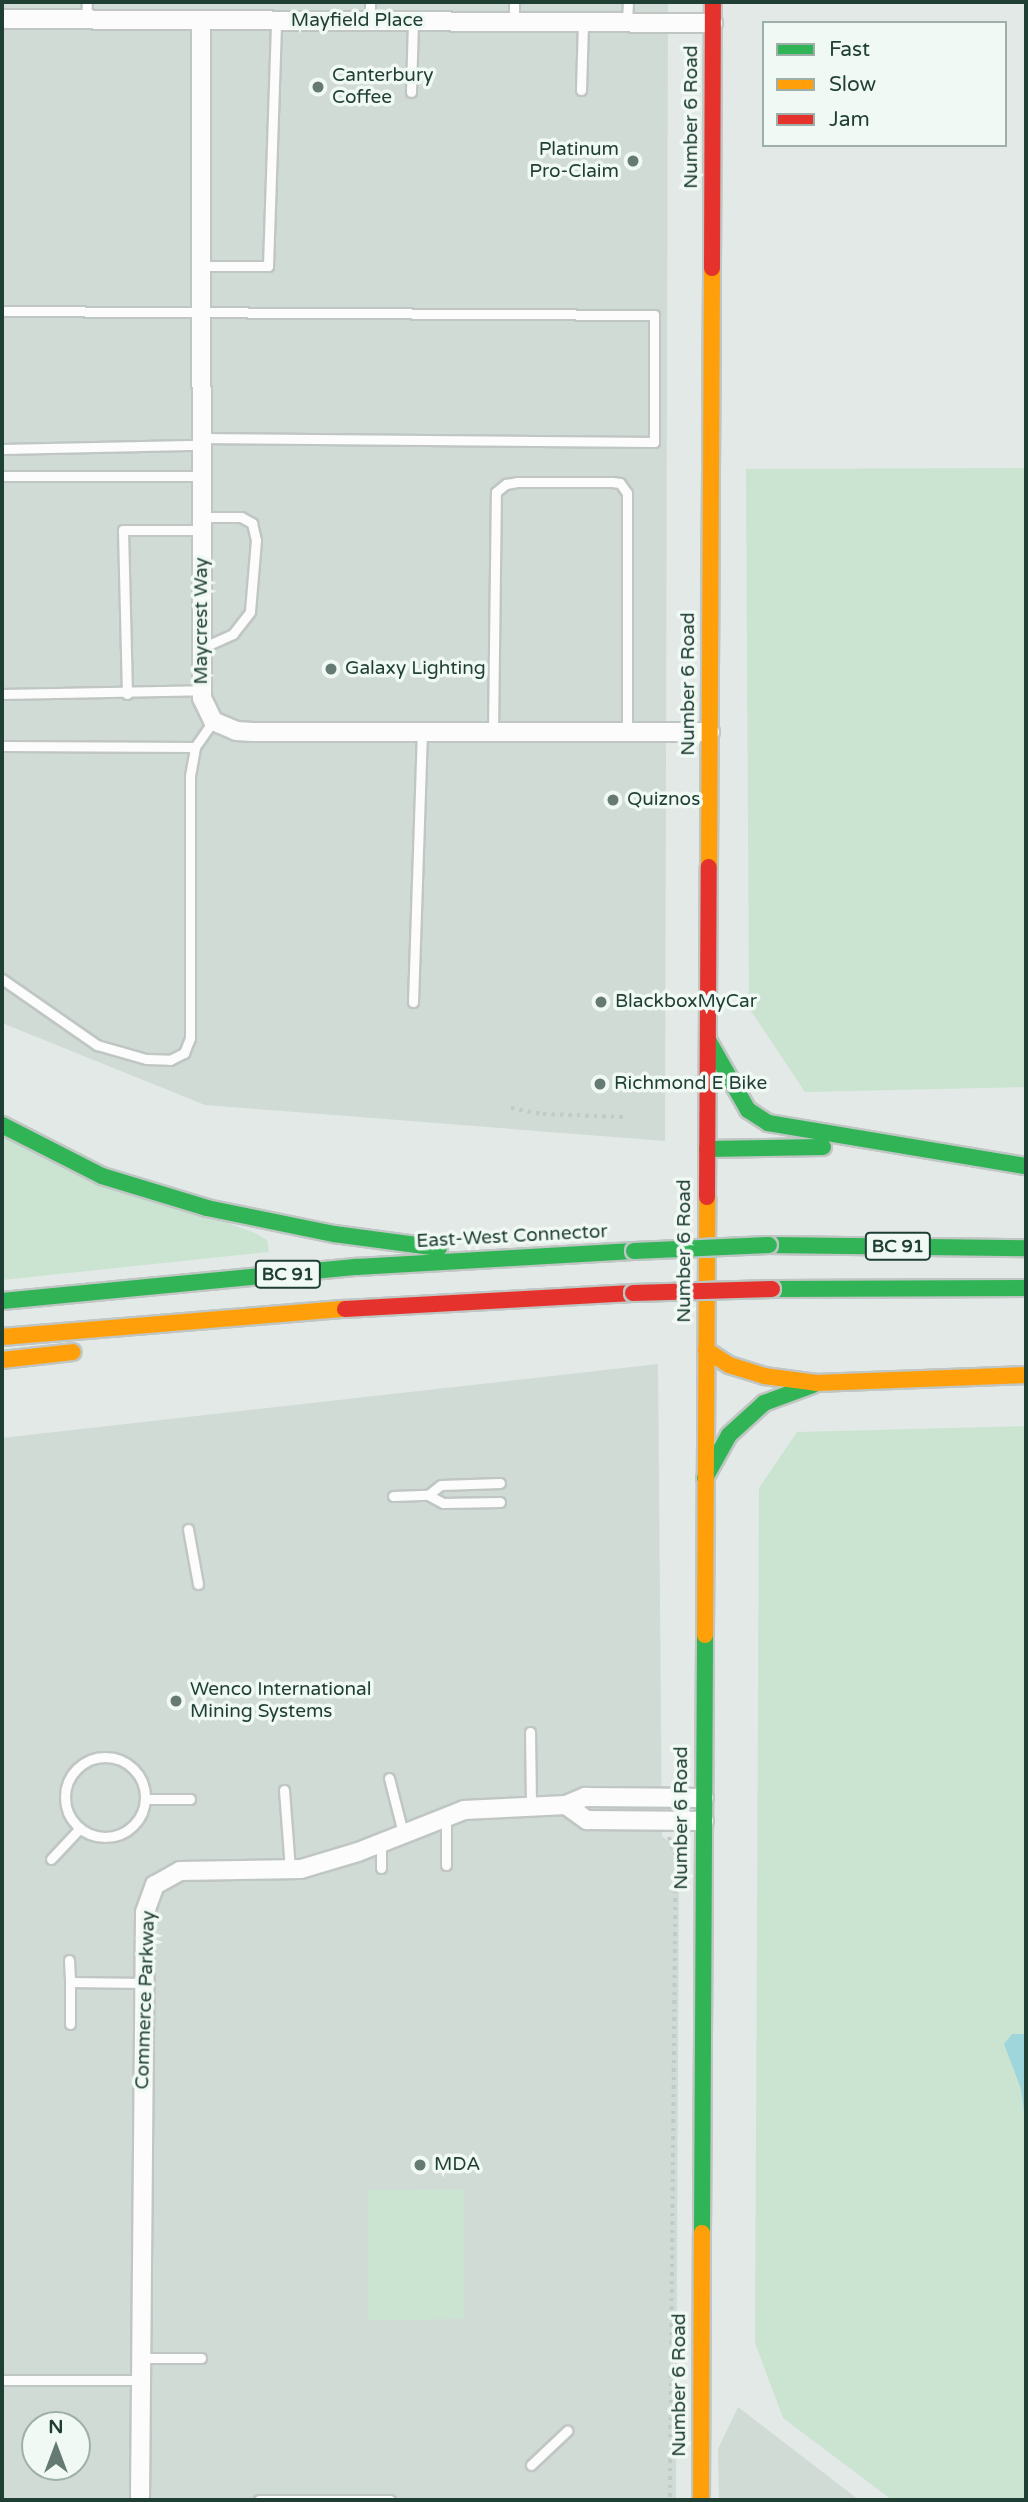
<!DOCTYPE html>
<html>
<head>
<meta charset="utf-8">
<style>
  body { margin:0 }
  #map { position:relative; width:1028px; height:2502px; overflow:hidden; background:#e3e9e6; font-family:"Varela Round",sans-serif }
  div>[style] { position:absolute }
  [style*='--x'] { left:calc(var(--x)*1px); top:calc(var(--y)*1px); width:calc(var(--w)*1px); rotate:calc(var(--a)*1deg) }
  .built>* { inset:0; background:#d0dbd6 }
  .green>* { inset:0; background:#cae4d1 }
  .water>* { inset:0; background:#9ed6dc }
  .path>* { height:3.5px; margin-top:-1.75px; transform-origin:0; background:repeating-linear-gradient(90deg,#c0cac6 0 3.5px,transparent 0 8.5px) }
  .roads { filter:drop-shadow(2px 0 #c0c6c3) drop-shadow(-2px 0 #c0c6c3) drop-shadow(0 2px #c0c6c3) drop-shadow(0 -2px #c0c6c3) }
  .lane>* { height:9px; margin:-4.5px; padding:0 4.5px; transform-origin:4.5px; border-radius:4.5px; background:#fbfcfb }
  .lane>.ring { margin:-4.5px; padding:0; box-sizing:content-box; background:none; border:9px solid #fbfcfb; border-radius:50% }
  .street>* { height:18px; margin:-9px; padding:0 9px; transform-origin:9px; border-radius:9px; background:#fbfcfb }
  .fast>* { height:16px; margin:-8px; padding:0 8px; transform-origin:8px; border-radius:8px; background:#30b455 }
  .slow>* { height:16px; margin:-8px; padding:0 8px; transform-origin:8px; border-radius:8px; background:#ff9f0a }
  .jam>* { height:16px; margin:-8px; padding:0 8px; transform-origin:8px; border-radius:8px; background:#e5322d }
  .bridges { filter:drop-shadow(2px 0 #bbc6c2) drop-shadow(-2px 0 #bbc6c2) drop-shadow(0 2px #bbc6c2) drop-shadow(0 -2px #bbc6c2) }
  .fast-bridge>* { height:16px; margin:-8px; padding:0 8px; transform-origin:8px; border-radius:8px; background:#30b455 }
  .jam-bridge>* { height:16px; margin:-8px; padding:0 8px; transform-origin:8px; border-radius:8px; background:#e5322d }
  .dots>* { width:19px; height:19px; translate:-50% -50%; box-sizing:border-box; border:4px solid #f1f9f4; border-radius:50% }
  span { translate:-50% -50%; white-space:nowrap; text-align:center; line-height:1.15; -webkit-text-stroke:7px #f1f9f4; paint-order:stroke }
  .shield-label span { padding:2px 5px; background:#f1f9f4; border:2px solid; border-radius:5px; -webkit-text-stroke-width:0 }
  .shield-label { font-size:18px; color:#1f3f35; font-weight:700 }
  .street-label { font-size:19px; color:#1f3f35 }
  .poi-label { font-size:19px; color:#1f3f35 }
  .left { translate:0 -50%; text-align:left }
  .right { translate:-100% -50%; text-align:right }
  .frame { position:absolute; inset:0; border:4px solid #1f3f35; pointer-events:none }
  .legend { position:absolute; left:762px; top:21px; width:245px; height:126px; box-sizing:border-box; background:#f1f9f4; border:2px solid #9dafa8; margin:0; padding:9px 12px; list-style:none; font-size:21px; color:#1f3f35 }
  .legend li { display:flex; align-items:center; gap:14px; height:35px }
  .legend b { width:35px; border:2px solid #9dafa8 }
  .north { position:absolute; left:21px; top:2411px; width:70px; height:70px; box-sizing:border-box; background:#f1f9f4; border:2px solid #9dafa8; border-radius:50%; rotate:0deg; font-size:19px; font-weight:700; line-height:28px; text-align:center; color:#1f3f35 }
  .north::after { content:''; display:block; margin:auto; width:24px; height:32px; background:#647a73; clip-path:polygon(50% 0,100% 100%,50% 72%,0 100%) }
</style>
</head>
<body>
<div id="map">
  <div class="built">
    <div style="clip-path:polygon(2px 2px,668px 2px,665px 1141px,205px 1105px,2px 1023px)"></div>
    <div style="clip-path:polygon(evenodd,658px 1364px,662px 1836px,679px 1850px,676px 2500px,2px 2500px,2px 1438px,658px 1364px,35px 2425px,77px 2425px,77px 2467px,35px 2467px,35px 2425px)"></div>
    <div style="clip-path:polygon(738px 2407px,859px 2500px,719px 2500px,718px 2449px)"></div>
  </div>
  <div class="green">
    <div style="clip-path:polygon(1026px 468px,1026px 1087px,805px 1092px,749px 1008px,746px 469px)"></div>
    <div style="clip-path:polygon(2px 1137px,257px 1234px,267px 1240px,269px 1252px,2px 1280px)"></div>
    <div style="clip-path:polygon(1026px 1426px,1026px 2500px,892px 2500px,783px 2418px,755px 2343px,759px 1488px,797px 1432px)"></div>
    <div style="clip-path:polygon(464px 2189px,464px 2319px,368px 2320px,368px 2190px)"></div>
  </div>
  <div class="water">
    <div style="clip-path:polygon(1012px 2034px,1026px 2034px,1026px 2127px,1021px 2089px,1004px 2044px)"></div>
  </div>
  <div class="path">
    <div style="--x:511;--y:1108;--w:33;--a:11"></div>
    <div style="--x:543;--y:1114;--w:80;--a:2.1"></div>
    <div style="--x:669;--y:1837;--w:20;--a:70"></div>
    <div style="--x:676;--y:1856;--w:644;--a:90.53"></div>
  </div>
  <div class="roads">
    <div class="lane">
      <div style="--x:370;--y:2;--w:19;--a:90"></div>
      <div style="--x:514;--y:2;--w:20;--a:90"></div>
      <div style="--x:86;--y:20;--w:18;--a:-87"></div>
      <div style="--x:627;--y:21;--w:19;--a:-87"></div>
      <div style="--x:581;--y:90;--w:68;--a:-88.3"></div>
      <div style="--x:411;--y:92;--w:70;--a:-88.4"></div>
      <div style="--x:201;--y:266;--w:67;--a:0"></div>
      <div style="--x:268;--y:266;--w:245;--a:-88.1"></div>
      <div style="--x:2;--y:311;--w:652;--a:0.35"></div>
      <div style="--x:654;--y:315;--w:127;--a:90"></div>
      <div style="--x:654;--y:442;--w:453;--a:-179.5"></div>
      <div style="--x:2;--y:449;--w:199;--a:-1.2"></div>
      <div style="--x:2;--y:476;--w:199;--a:0"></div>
      <div style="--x:202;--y:517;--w:39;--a:0"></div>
      <div style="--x:241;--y:517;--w:13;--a:29"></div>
      <div style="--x:252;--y:523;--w:17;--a:77"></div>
      <div style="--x:256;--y:540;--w:72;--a:94.8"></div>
      <div style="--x:250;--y:612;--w:28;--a:128"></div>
      <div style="--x:233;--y:634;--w:34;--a:156"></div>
      <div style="--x:2;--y:694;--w:200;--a:-1.1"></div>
      <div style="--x:127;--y:694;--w:164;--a:-91.4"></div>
      <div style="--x:123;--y:530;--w:79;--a:0"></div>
      <div style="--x:493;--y:732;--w:240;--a:-89.3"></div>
      <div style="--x:496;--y:492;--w:13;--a:-39"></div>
      <div style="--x:506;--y:484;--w:11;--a:-10"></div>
      <div style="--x:517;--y:482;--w:95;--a:0"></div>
      <div style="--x:612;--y:482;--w:8;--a:7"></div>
      <div style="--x:620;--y:483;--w:12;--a:55"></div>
      <div style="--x:627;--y:493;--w:239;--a:90"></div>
      <div style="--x:2;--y:746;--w:193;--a:0.3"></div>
      <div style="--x:2;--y:979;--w:116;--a:34.8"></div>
      <div style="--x:97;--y:1045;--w:51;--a:15.9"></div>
      <div style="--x:146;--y:1059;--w:24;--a:2"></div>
      <div style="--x:170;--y:1060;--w:16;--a:-27"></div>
      <div style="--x:184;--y:1053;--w:16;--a:-68"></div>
      <div style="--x:190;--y:1038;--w:262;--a:-90"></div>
      <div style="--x:190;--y:776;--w:29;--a:-80"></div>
      <div style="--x:195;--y:747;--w:32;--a:-55"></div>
      <div style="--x:413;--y:1002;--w:269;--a:-88.1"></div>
      <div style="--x:428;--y:1495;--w:17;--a:28"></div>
      <div style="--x:443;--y:1503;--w:57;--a:-1"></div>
      <div style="--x:393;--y:1496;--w:35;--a:-2"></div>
      <div style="--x:428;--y:1495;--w:16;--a:-38"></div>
      <div style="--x:441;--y:1485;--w:59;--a:-1.9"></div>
      <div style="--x:188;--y:1529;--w:56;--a:79.7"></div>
      <div style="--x:530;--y:1732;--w:75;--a:89.2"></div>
      <div class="ring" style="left:65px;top:1757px;width:71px;height:71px"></div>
      <div style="--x:389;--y:1778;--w:57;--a:75.7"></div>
      <div style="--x:284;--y:1790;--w:79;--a:85.7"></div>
      <div style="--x:145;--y:1799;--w:45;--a:0"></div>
      <div style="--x:446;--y:1817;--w:48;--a:90"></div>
      <div style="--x:51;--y:1859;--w:42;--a:-46.9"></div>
      <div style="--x:381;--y:1868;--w:26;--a:-90"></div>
      <div style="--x:69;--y:1960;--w:22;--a:87"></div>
      <div style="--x:70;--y:2024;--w:42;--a:-90"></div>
      <div style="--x:70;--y:1982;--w:75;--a:0.8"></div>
      <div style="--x:141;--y:2358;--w:60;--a:0"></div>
      <div style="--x:2;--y:2380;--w:139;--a:0"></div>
      <div style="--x:531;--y:2465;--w:50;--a:-43.4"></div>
      <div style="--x:259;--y:2500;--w:131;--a:0"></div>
    </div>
    <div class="street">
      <div style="--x:2;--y:19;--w:711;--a:0.32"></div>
      <div style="--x:201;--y:20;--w:678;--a:89.92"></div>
      <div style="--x:202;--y:698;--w:25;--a:64"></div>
      <div style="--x:213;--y:721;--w:25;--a:23"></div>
      <div style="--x:236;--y:731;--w:17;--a:3"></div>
      <div style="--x:253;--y:732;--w:457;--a:0"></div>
      <div style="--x:566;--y:1805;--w:26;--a:36"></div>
      <div style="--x:587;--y:1820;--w:117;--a:0.5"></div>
      <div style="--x:140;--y:2500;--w:588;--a:-89.51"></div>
      <div style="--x:145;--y:1912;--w:29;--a:-70"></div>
      <div style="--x:155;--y:1885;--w:29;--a:-29"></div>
      <div style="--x:180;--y:1871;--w:121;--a:-0.9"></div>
      <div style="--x:301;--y:1869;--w:59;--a:-16.6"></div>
      <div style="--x:358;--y:1852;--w:114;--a:-21.6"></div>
      <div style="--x:464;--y:1810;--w:102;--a:-2.8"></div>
      <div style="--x:566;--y:1805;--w:21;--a:-23"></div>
      <div style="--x:585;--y:1797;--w:119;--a:0.5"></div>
    </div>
    <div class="fast">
      <div style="--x:708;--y:1040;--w:81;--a:60.3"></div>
      <div style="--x:748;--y:1110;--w:24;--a:33"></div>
      <div style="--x:768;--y:1123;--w:262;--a:9.5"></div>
      <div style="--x:2;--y:1125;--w:112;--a:27"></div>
      <div style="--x:102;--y:1176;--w:110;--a:16.9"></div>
      <div style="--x:207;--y:1208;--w:130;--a:11.6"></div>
      <div style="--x:334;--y:1234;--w:106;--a:7.6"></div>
      <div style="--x:707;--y:1149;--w:116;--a:-1"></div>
      <div style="--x:769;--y:1245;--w:257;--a:0.7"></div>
      <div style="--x:772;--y:1289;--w:254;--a:-0.2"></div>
      <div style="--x:2;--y:1301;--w:357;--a:-5.5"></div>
      <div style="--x:357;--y:1267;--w:277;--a:-3.3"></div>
      <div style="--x:705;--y:1478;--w:49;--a:-60.8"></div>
      <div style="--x:729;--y:1435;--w:47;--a:-42.4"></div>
      <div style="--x:764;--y:1403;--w:52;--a:-20.2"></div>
      <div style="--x:702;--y:2233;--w:598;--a:-89.71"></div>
    </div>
    <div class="slow">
      <div style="--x:709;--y:867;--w:599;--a:-89.71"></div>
      <div style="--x:2;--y:1337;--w:344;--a:-4.7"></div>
      <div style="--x:706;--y:1350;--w:27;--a:33"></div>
      <div style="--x:729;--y:1365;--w:37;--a:17"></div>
      <div style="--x:764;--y:1376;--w:53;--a:7.5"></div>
      <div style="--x:817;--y:1383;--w:209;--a:-2.2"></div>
      <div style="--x:2;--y:1360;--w:71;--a:-6.4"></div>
      <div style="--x:705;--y:1635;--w:438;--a:-89.7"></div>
      <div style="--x:701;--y:2500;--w:267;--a:-89.8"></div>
    </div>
    <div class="jam">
      <div style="--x:712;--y:268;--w:266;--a:-89.8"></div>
      <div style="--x:707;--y:1197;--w:330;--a:-89.7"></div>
      <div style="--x:345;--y:1309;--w:288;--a:-3.2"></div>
    </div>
  </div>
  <div class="bridges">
    <div class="fast-bridge">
      <div style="--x:634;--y:1251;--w:135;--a:-2.5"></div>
    </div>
    <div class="jam-bridge">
      <div style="--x:633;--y:1293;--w:139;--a:-1.6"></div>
    </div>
  </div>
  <div class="dots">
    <div style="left:318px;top:87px;background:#647a73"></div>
    <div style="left:633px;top:161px;background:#647a73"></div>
    <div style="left:331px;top:669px;background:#647a73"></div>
    <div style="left:613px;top:800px;background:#647a73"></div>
    <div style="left:601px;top:1002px;background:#647a73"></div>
    <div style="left:600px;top:1084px;background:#647a73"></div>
    <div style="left:176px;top:1701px;background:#647a73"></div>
    <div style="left:420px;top:2165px;background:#647a73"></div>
  </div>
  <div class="shield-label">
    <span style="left:898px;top:1246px">BC 91</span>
    <span style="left:288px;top:1274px">BC 91</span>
  </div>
  <div class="street-label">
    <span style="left:357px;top:21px">Mayfield Place</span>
    <span style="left:692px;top:117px;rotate:-90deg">Number 6 Road</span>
    <span style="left:202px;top:621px;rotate:-90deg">Maycrest Way</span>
    <span style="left:689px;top:684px;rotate:-90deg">Number 6 Road</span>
    <span style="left:512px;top:1237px;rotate:-3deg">East-West Connector</span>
    <span style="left:685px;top:1251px;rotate:-90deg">Number 6 Road</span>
    <span style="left:682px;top:1818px;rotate:-90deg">Number 6 Road</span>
    <span style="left:146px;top:2000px;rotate:-88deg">Commerce Parkway</span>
    <span style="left:680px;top:2385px;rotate:-90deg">Number 6 Road</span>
  </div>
  <div class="poi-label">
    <span class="left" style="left:332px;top:87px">Canterbury<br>Coffee</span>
    <span class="right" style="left:619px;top:161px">Platinum<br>Pro-Claim</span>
    <span class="left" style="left:345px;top:669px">Galaxy Lighting</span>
    <span class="left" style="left:627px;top:800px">Quiznos</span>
    <span class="left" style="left:615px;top:1002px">BlackboxMyCar</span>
    <span class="left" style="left:614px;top:1084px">Richmond E Bike</span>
    <span class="left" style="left:190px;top:1701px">Wenco International<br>Mining Systems</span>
    <span class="left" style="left:434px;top:2165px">MDA</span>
  </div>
  <div class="frame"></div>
  <ul class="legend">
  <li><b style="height:9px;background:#30b455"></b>Fast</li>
  <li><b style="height:9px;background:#ff9f0a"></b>Slow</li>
  <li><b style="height:9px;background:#e5322d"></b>Jam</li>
  </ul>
  <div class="north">N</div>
</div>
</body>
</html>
